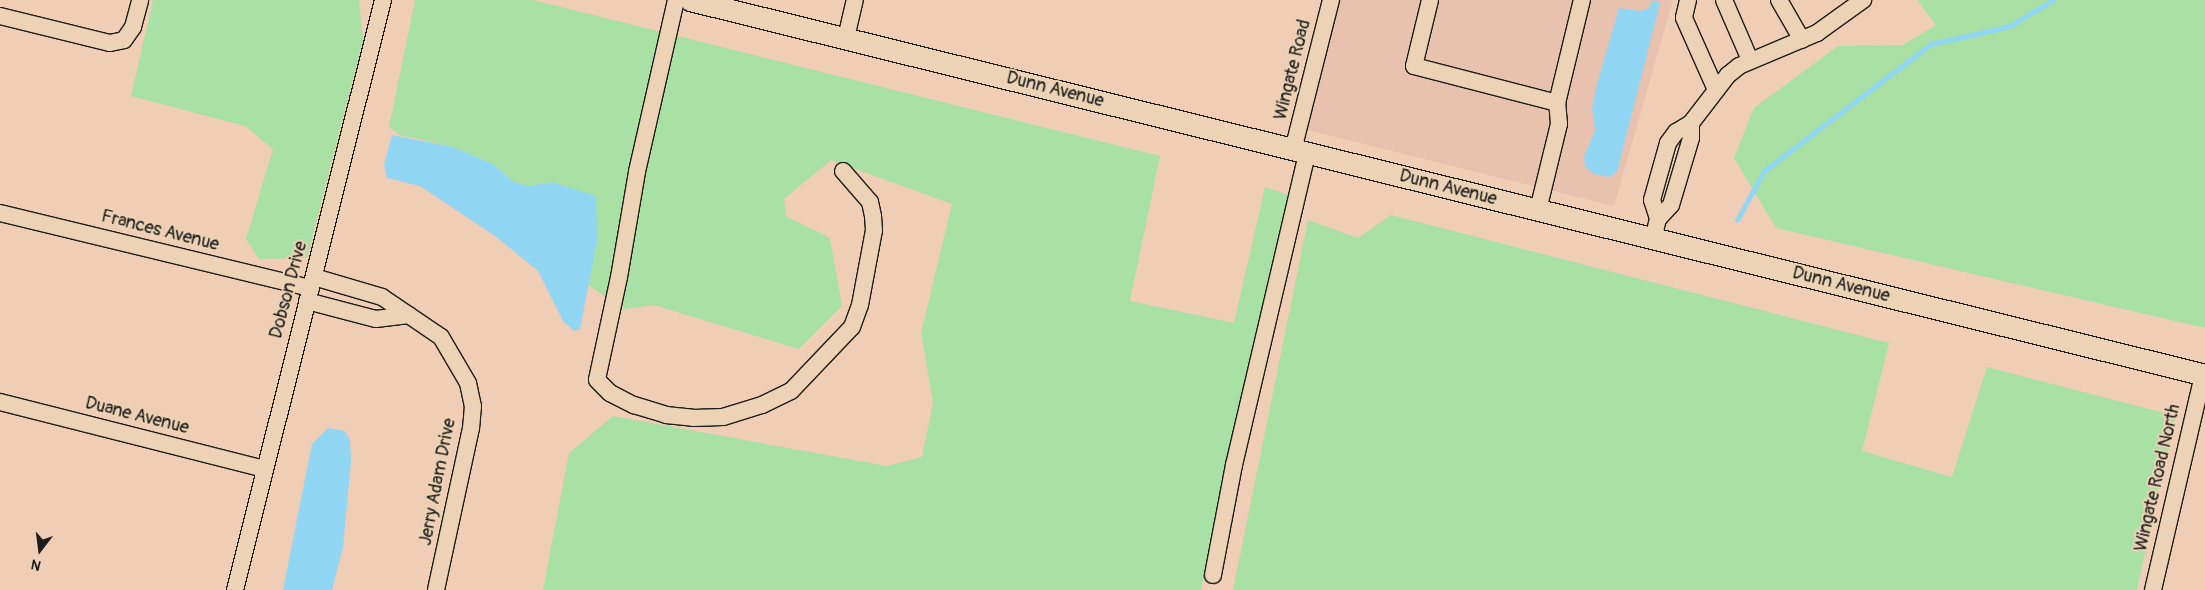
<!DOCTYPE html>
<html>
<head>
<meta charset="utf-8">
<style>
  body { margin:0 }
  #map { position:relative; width:2205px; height:590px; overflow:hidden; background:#efceb5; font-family:Pangolin,sans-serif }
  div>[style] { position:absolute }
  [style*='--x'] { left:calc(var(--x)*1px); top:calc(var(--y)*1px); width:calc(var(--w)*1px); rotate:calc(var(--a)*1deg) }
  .built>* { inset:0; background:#e8c1af }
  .green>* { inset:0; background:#a9e0a3 }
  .water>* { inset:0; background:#91d6f3 }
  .stream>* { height:4.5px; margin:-2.25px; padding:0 2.25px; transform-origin:2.25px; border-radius:2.25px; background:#91d6f3 }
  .roads { filter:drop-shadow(1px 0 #1c1c1c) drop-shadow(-1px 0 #1c1c1c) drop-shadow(0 1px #1c1c1c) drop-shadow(0 -1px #1c1c1c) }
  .minor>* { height:16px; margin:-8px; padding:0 8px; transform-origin:8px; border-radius:8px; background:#edd3b5 }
  .major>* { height:21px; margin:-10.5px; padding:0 10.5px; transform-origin:10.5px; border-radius:10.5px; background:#edd3b5 }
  span { translate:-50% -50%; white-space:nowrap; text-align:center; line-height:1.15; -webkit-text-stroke:4px #edd3b5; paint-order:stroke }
  .street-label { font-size:18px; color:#1c1c1c }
  .north { position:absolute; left:15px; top:525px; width:50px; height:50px; -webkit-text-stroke:4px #edd3b5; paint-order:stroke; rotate:195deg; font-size:14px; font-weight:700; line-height:20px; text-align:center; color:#1c1c1c }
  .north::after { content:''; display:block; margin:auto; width:18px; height:22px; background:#1c1c1c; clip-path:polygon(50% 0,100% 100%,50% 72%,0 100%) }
</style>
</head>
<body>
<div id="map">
  <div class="built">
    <div style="clip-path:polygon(1340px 0,1673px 0,1614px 206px,1307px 130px)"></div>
  </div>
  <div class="green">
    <div style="clip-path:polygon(153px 0,359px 0,363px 40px,307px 258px,259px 259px,246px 239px,273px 149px,245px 126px,131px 96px)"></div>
    <div style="clip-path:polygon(415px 0,533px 0,1160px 156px,1130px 301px,1234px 323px,1265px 187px,1289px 195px,1201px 590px,543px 590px,569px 453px,613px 416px,887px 466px,922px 457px,933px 403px,921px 333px,952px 204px,831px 160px,784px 199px,786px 216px,830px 238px,842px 306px,799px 349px,654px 305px,624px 309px,588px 285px,597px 241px,552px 182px,529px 186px,514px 182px,493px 164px,453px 147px,400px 135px,389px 127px)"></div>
    <div style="clip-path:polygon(1917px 0,2205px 0,2205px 328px,1776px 228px,1734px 158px,1754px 108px,1838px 46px,1903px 45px,1936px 25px)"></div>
    <div style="clip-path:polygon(1391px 215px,1889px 343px,1862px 451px,1952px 477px,1987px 367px,2176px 416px,2137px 590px,1233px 590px,1308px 220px,1358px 238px)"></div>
  </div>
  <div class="water">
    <div style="clip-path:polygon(1653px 0,1660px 3px,1617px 172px,1609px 177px,1594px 174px,1585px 167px,1584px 157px,1595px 130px,1592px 107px,1597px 84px,1619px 8px,1639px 11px,1648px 9px)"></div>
    <div style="clip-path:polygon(392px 135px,453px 147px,493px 164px,514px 182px,529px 186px,552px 182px,596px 196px,597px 241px,580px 329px,574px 331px,563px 321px,538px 271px,495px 236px,420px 186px,387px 178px,384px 165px)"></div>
    <div style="clip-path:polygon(328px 428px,345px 431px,350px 440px,351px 461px,343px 547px,332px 590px,283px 590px,312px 444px)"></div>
  </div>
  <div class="stream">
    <div style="--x:1737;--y:220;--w:56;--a:-61.1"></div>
    <div style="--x:1764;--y:171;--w:210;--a:-37.3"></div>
    <div style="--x:1931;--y:44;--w:81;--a:-12.8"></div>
    <div style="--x:2010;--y:26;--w:50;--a:-31.2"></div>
  </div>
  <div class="roads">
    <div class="minor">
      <div style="--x:676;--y:0;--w:176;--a:102.8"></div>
      <div style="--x:637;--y:172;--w:107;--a:99.7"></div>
      <div style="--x:619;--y:277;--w:105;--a:102.1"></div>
      <div style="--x:597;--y:380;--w:18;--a:45"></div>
      <div style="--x:610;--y:393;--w:27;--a:27"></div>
      <div style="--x:634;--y:405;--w:34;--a:17"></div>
      <div style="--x:666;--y:415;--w:27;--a:6"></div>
      <div style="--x:693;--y:418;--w:30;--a:-2"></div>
      <div style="--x:723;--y:417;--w:41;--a:-17.1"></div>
      <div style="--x:762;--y:405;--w:32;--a:-26"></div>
      <div style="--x:791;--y:391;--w:88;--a:-46.4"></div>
      <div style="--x:852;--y:327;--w:23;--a:-70"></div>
      <div style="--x:860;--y:305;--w:76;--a:-79.4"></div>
      <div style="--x:874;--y:230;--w:14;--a:-94"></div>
      <div style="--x:873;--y:216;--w:14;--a:-102"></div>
      <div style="--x:870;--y:202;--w:41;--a:-131.1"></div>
      <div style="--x:1430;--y:0;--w:68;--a:103.6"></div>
      <div style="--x:1414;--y:66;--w:148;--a:14.5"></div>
      <div style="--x:1688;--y:0;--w:18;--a:103"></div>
      <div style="--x:1684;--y:18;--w:79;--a:66"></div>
      <div style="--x:1724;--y:0;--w:65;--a:66.6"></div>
      <div style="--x:1779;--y:0;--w:46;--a:60.1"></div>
      <div style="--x:0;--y:16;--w:113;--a:13.8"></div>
      <div style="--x:110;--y:43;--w:14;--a:-12"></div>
      <div style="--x:124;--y:40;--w:16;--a:-55"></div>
      <div style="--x:133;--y:27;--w:28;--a:-75"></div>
      <div style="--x:846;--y:38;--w:39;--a:-77"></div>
      <div style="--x:1691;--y:123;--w:61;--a:-52.4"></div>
      <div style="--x:1728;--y:75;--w:14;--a:-39"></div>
      <div style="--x:1739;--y:66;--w:85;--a:-22.9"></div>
      <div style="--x:1817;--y:33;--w:57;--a:-35.7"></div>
      <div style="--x:1293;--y:150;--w:155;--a:-75.8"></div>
      <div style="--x:1538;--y:210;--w:89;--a:-76.3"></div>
      <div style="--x:1559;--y:124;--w:21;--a:-95"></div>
      <div style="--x:1557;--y:103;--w:106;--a:-76.4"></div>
      <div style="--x:0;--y:213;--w:320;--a:13.6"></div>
      <div style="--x:1653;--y:239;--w:21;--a:-76"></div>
      <div style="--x:1658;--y:219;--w:19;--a:-47"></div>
      <div style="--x:1671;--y:205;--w:70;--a:-73.4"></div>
      <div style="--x:1691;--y:138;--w:15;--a:-90"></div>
      <div style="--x:1691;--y:123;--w:17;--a:149"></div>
      <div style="--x:1676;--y:132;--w:14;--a:126"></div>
      <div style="--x:1668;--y:143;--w:59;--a:105.7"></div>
      <div style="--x:1652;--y:200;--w:20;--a:72"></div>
      <div style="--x:314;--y:277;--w:71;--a:16.4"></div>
      <div style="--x:382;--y:297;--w:71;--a:34.1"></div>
      <div style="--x:441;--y:337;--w:53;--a:59.6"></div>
      <div style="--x:468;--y:383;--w:24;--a:78"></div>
      <div style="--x:473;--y:406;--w:22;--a:95"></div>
      <div style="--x:471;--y:428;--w:166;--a:102.2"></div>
      <div style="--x:307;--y:301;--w:71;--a:14.6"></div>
      <div style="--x:376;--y:319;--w:33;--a:-7"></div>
      <div style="--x:0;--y:402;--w:272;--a:14.2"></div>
      <div style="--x:1213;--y:575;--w:112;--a:-79.2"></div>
      <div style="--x:1234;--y:465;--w:320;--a:-76.8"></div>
      <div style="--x:235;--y:590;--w:608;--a:-75.92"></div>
      <div style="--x:2153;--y:590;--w:221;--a:-76.9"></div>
    </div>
    <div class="major">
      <div style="--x:690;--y:0;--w:1561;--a:13.9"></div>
    </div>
  </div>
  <div class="street-label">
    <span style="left:1293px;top:70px;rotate:-76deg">Wingate Road</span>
    <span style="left:1055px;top:90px;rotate:14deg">Dunn Avenue</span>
    <span style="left:1448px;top:188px;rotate:14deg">Dunn Avenue</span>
    <span style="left:160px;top:231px;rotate:14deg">Frances Avenue</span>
    <span style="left:1841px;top:285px;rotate:14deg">Dunn Avenue</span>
    <span style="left:289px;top:290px;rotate:-75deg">Dobson Drive</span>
    <span style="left:137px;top:416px;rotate:14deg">Duane Avenue</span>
    <span style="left:2158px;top:478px;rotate:-77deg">Wingate Road North</span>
    <span style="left:438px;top:482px;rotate:-79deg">Jerry Adam Drive</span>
  </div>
  <div class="north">N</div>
</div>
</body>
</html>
